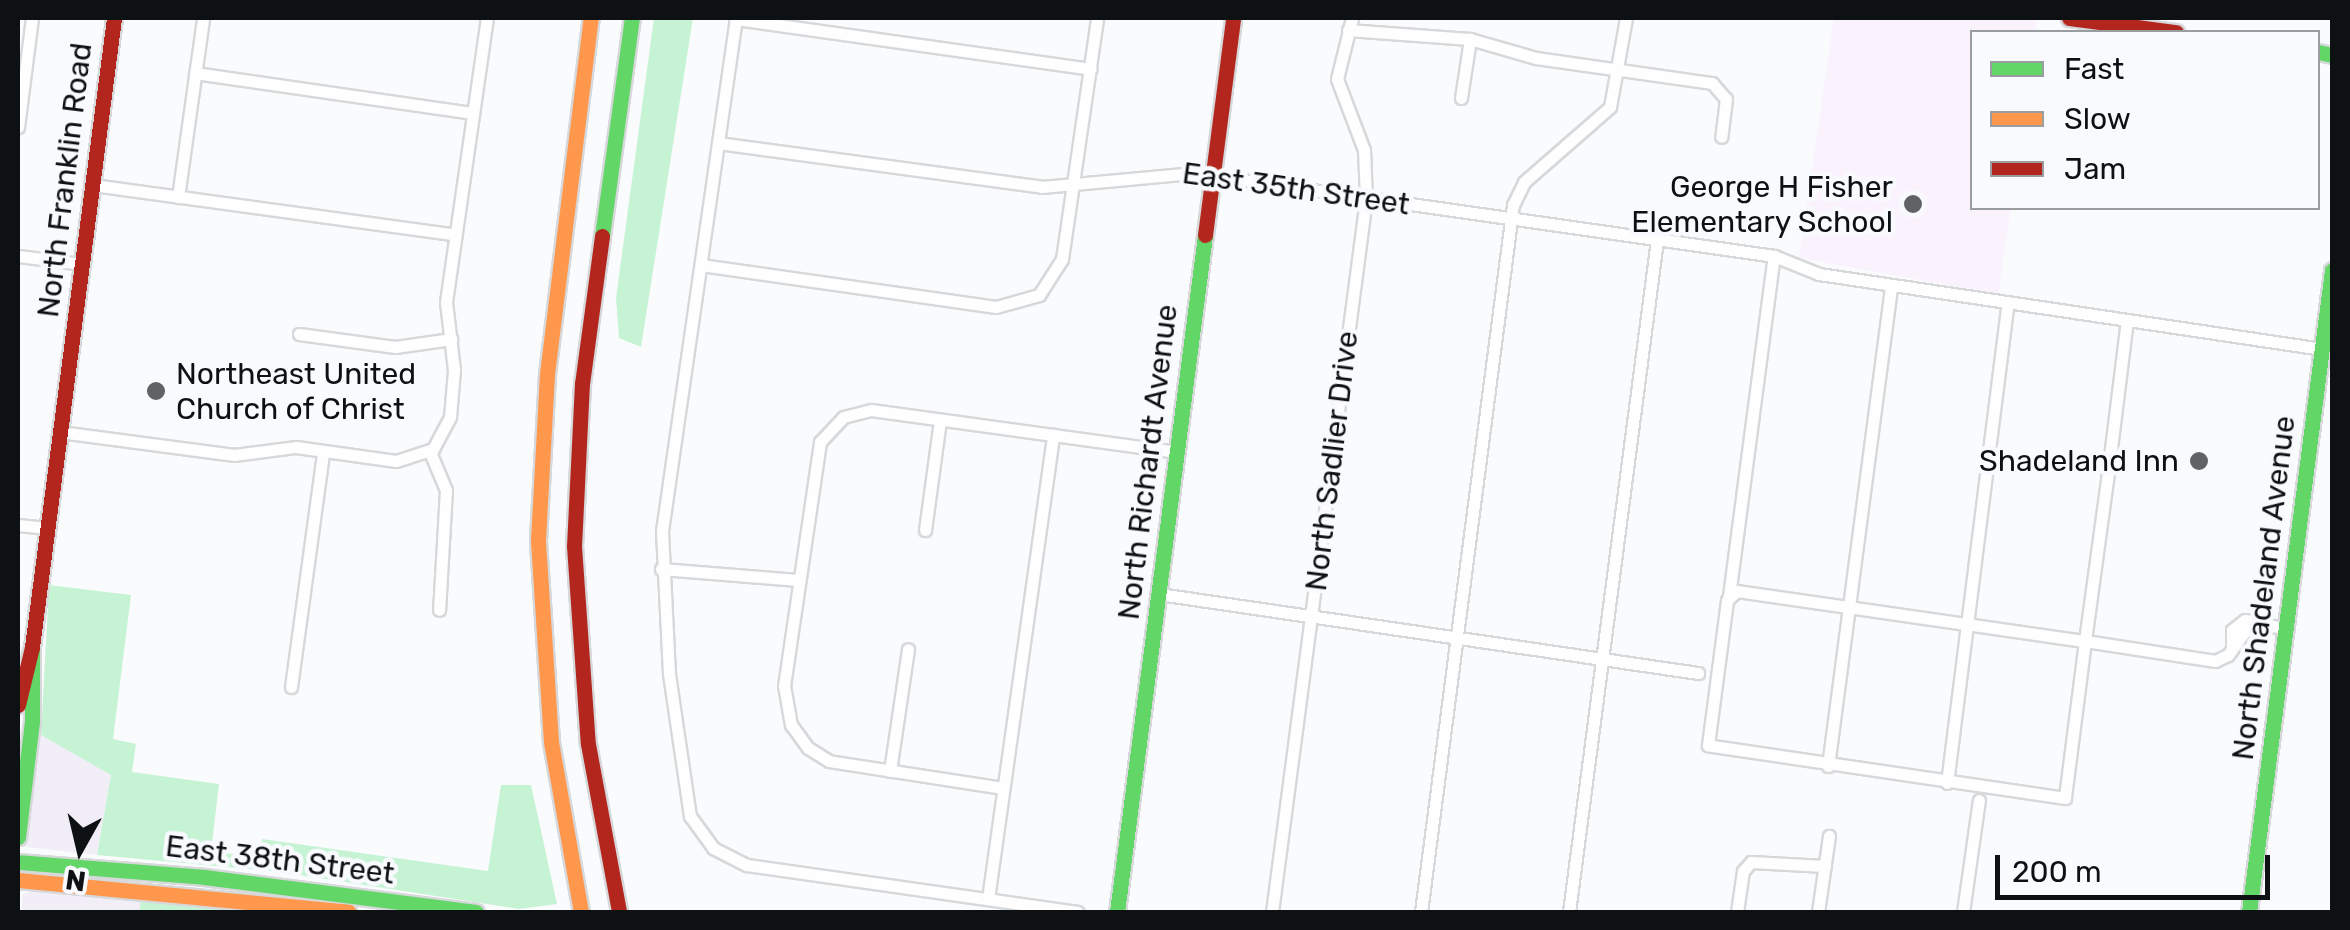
<!DOCTYPE html>
<html>
<head>
<meta charset="utf-8">
<style>
  body { margin:0 }
  #map { position:relative; width:2350px; height:930px; overflow:hidden; background:#f9fbfd; font-family:Rubik,sans-serif }
  div>[style] { position:absolute }
  [style*='--x'] { left:calc(var(--x)*1px); top:calc(var(--y)*1px); width:calc(var(--w)*1px); rotate:calc(var(--a)*1deg) }
  .commercial>* { inset:0; background:#f1eef8 }
  .education>* { inset:0; background:#faf2fd }
  .green>* { inset:0; background:#c7f3d5 }
  .roads { filter:drop-shadow(2px 0 #d6d8da) drop-shadow(-2px 0 #d6d8da) drop-shadow(0 2px #d6d8da) drop-shadow(0 -2px #d6d8da) }
  .street>* { height:11px; margin:-5.5px; padding:0 5.5px; transform-origin:5.5px; border-radius:5.5px; background:#fefeff }
  .fast>* { height:15px; margin:-7.5px; padding:0 7.5px; transform-origin:7.5px; border-radius:7.5px; background:#63d668 }
  .slow>* { height:15px; margin:-7.5px; padding:0 7.5px; transform-origin:7.5px; border-radius:7.5px; background:#ff974d }
  .jam>* { height:15px; margin:-7.5px; padding:0 7.5px; transform-origin:7.5px; border-radius:7.5px; background:#b3261e }
  .dots>* { width:28px; height:28px; translate:-50% -50%; box-sizing:border-box; border:5px solid #f8fafe; border-radius:50% }
  span { translate:-50% -50%; white-space:nowrap; text-align:center; line-height:1.15; -webkit-text-stroke:9px #f8fafe; paint-order:stroke }
  .street-label { font-size:30px; color:#0e1113 }
  .poi-label { font-size:30px; color:#0e1113 }
  .right { translate:-100% -50%; text-align:right }
  .left { translate:0 -50%; text-align:left }
  .frame { position:absolute; inset:0; border:20px solid #0e1113; pointer-events:none }
  .legend { position:absolute; left:1970px; top:30px; width:350px; height:180px; box-sizing:border-box; background:#f8fafe; border:2px solid #9a9da0; margin:0; padding:12px 18px; list-style:none; font-size:30px; color:#0e1113 }
  .legend li { display:flex; align-items:center; gap:20px; height:50px }
  .legend b { width:50px; border:2px solid #9a9da0 }
  .north { position:absolute; left:30px; top:800px; width:100px; height:100px; -webkit-text-stroke:8px #f8fafe; paint-order:stroke; rotate:188deg; font-size:28px; font-weight:700; line-height:40px; text-align:center; color:#0e1113 }
  .north::after { content:''; display:block; margin:auto; width:35px; height:45px; background:#0e1113; clip-path:polygon(50% 0,100% 100%,50% 72%,0 100%) }
  .scale { position:absolute; left:1995px; top:855px; width:275px; height:45px; box-sizing:border-box; border:5px solid #0e1113; border-top:0; padding-left:12px; font-size:30px; line-height:35px; white-space:nowrap; color:#0e1113; -webkit-text-stroke:8px #f8fafe; paint-order:stroke }
</style>
</head>
<body>
<div id="map">
  <div class="commercial">
    <div style="clip-path:polygon(18px 731px,52px 737px,111px 775px,97px 855px,18px 846px)"></div>
    <div style="clip-path:polygon(37px 890px,141px 899px,139px 912px,21px 912px,23px 894px)"></div>
  </div>
  <div class="education">
    <div style="clip-path:polygon(1834px 18px,2037px 20px,2035px 32px,1972px 32px,1972px 208px,2011px 208px,1998px 294px,1799px 258px)"></div>
  </div>
  <div class="green">
    <div style="clip-path:polygon(654px 18px,693px 18px,641px 347px,619px 338px,616px 298px)"></div>
    <div style="clip-path:polygon(49px 585px,131px 595px,113px 739px,136px 744px,132px 772px,219px 784px,211px 852px,259px 856px,262px 839px,488px 871px,501px 785px,531px 785px,557px 904px,519px 909px,280px 872px,97px 855px,111px 775px,41px 735px)"></div>
    <div style="clip-path:polygon(141px 899px,201px 903px,264px 912px,139px 912px)"></div>
  </div>
  <div class="roads">
    <div class="street">
      <div style="--x:736;--y:18;--w:518;--a:98.21"></div>
      <div style="--x:662;--y:531;--w:143;--a:87.2"></div>
      <div style="--x:669;--y:674;--w:144;--a:81.6"></div>
      <div style="--x:690;--y:816;--w:39;--a:54"></div>
      <div style="--x:713;--y:848;--w:38;--a:27"></div>
      <div style="--x:747;--y:865;--w:334;--a:8.1"></div>
      <div style="--x:736;--y:19;--w:358;--a:8"></div>
      <div style="--x:1348;--y:30;--w:122;--a:4.2"></div>
      <div style="--x:1470;--y:39;--w:69;--a:16.1"></div>
      <div style="--x:1536;--y:58;--w:178;--a:8.1"></div>
      <div style="--x:1712;--y:83;--w:21;--a:49"></div>
      <div style="--x:1726;--y:99;--w:38;--a:97"></div>
      <div style="--x:195;--y:73;--w:281;--a:8.2"></div>
      <div style="--x:1461;--y:98;--w:60;--a:-81.3"></div>
      <div style="--x:18;--y:127;--w:110;--a:-82.7"></div>
      <div style="--x:718;--y:143;--w:327;--a:7.7"></div>
      <div style="--x:1042;--y:187;--w:153;--a:-5.3"></div>
      <div style="--x:1194;--y:173;--w:586;--a:8.14"></div>
      <div style="--x:1774;--y:256;--w:48;--a:21.8"></div>
      <div style="--x:1819;--y:274;--w:509;--a:8.48"></div>
      <div style="--x:93;--y:185;--w:366;--a:7.8"></div>
      <div style="--x:178;--y:197;--w:181;--a:-82"></div>
      <div style="--x:18;--y:256;--w:64;--a:7.1"></div>
      <div style="--x:701;--y:265;--w:298;--a:8.1"></div>
      <div style="--x:996;--y:307;--w:45;--a:-15.6"></div>
      <div style="--x:1039;--y:295;--w:43;--a:-57.4"></div>
      <div style="--x:1062;--y:259;--w:244;--a:-81.7"></div>
      <div style="--x:2127;--y:320;--w:161;--a:97.1"></div>
      <div style="--x:2107;--y:480;--w:162;--a:97.8"></div>
      <div style="--x:2085;--y:641;--w:158;--a:97.3"></div>
      <div style="--x:2065;--y:798;--w:361;--a:-171.6"></div>
      <div style="--x:1708;--y:745;--w:146;--a:-82.5"></div>
      <div style="--x:1727;--y:600;--w:13;--a:-42"></div>
      <div style="--x:1737;--y:591;--w:352;--a:8.2"></div>
      <div style="--x:2085;--y:641;--w:132;--a:8.7"></div>
      <div style="--x:2215;--y:661;--w:14;--a:-25"></div>
      <div style="--x:2228;--y:655;--w:29;--a:-55"></div>
      <div style="--x:2245;--y:631;--w:27;--a:-10"></div>
      <div style="--x:299;--y:334;--w:97;--a:7.7"></div>
      <div style="--x:395;--y:347;--w:57;--a:-8.1"></div>
      <div style="--x:60;--y:432;--w:176;--a:7.5"></div>
      <div style="--x:234;--y:455;--w:63;--a:-7.4"></div>
      <div style="--x:296;--y:447;--w:101;--a:8"></div>
      <div style="--x:396;--y:461;--w:39;--a:-18"></div>
      <div style="--x:433;--y:449;--w:36;--a:-62"></div>
      <div style="--x:450;--y:417;--w:47;--a:-85.1"></div>
      <div style="--x:454;--y:370;--w:68;--a:-96.7"></div>
      <div style="--x:446;--y:302;--w:287;--a:-81.8"></div>
      <div style="--x:430;--y:452;--w:41;--a:67.2"></div>
      <div style="--x:446;--y:490;--w:120;--a:93.3"></div>
      <div style="--x:18;--y:525;--w:29;--a:6"></div>
      <div style="--x:925;--y:530;--w:111;--a:-82.2"></div>
      <div style="--x:661;--y:569;--w:138;--a:4.6"></div>
      <div style="--x:1159;--y:594;--w:545;--a:8.34"></div>
      <div style="--x:1729;--y:596;--w:343;--a:-82.5"></div>
      <div style="--x:2232;--y:649;--w:19;--a:-90"></div>
      <div style="--x:2232;--y:630;--w:16;--a:-38"></div>
      <div style="--x:2245;--y:620;--w:33;--a:12"></div>
      <div style="--x:291;--y:687;--w:237;--a:-82.2"></div>
      <div style="--x:1828;--y:766;--w:484;--a:-82.5"></div>
      <div style="--x:890;--y:771;--w:123;--a:-81.6"></div>
      <div style="--x:1947;--y:783;--w:484;--a:-82.8"></div>
      <div style="--x:1003;--y:788;--w:176;--a:-171.2"></div>
      <div style="--x:829;--y:761;--w:25;--a:-148"></div>
      <div style="--x:808;--y:748;--w:29;--a:-126"></div>
      <div style="--x:791;--y:725;--w:40;--a:-100"></div>
      <div style="--x:784;--y:686;--w:247;--a:-81.6"></div>
      <div style="--x:820;--y:442;--w:34;--a:-47"></div>
      <div style="--x:843;--y:417;--w:29;--a:-14"></div>
      <div style="--x:871;--y:410;--w:309;--a:7.8"></div>
      <div style="--x:988;--y:899;--w:469;--a:-82"></div>
      <div style="--x:1272;--y:912;--w:719;--a:-82.49"></div>
      <div style="--x:1366;--y:199;--w:49;--a:-92.3"></div>
      <div style="--x:1364;--y:150;--w:76;--a:-110.8"></div>
      <div style="--x:1337;--y:79;--w:63;--a:-76.2"></div>
      <div style="--x:1421;--y:912;--w:713;--a:-82.59"></div>
      <div style="--x:1513;--y:205;--w:25;--a:-64"></div>
      <div style="--x:1524;--y:182;--w:114;--a:-41.1"></div>
      <div style="--x:1610;--y:107;--w:90;--a:-79.8"></div>
      <div style="--x:1569;--y:912;--w:678;--a:-82.54"></div>
      <div style="--x:1737;--y:912;--w:41;--a:-81.7"></div>
      <div style="--x:1743;--y:871;--w:12;--a:-48"></div>
      <div style="--x:1751;--y:862;--w:74;--a:3.1"></div>
      <div style="--x:1818;--y:912;--w:77;--a:-81.8"></div>
      <div style="--x:1963;--y:912;--w:113;--a:-81.9"></div>
    </div>
    <div class="fast">
      <div style="--x:2318;--y:52;--w:14;--a:12"></div>
      <div style="--x:602;--y:236;--w:220;--a:-82.2"></div>
      <div style="--x:18;--y:837;--w:117;--a:-83.1"></div>
      <div style="--x:32;--y:721;--w:74;--a:-90"></div>
      <div style="--x:18;--y:862;--w:187;--a:4.6"></div>
      <div style="--x:204;--y:877;--w:274;--a:7.3"></div>
      <div style="--x:1117;--y:912;--w:683;--a:-82.59"></div>
      <div style="--x:2249;--y:912;--w:647;--a:-82.63"></div>
    </div>
    <div class="slow">
      <div style="--x:18;--y:880;--w:332;--a:5.5"></div>
      <div style="--x:581;--y:912;--w:173;--a:-100"></div>
      <div style="--x:551;--y:742;--w:202;--a:-93.7"></div>
      <div style="--x:538;--y:540;--w:166;--a:-86.9"></div>
      <div style="--x:547;--y:374;--w:359;--a:-83"></div>
    </div>
    <div class="jam">
      <div style="--x:2069;--y:18;--w:108;--a:7.5"></div>
      <div style="--x:1205;--y:235;--w:219;--a:-82.6"></div>
      <div style="--x:602;--y:236;--w:148;--a:97.7"></div>
      <div style="--x:582;--y:383;--w:163;--a:92.8"></div>
      <div style="--x:574;--y:546;--w:198;--a:86"></div>
      <div style="--x:588;--y:744;--w:171;--a:79.5"></div>
      <div style="--x:18;--y:705;--w:60;--a:-76.4"></div>
      <div style="--x:32;--y:647;--w:634;--a:-82.57"></div>
    </div>
  </div>
  <div class="dots">
    <div style="left:1913px;top:204px;background:#606365"></div>
    <div style="left:156px;top:391px;background:#606365"></div>
    <div style="left:2199px;top:461px;background:#606365"></div>
  </div>
  <div class="street-label">
    <span style="left:65px;top:180px;rotate:-83deg">North Franklin Road</span>
    <span style="left:1296px;top:189px;rotate:8deg">East 35th Street</span>
    <span style="left:1332px;top:461px;rotate:-83deg">North Sadlier Drive</span>
    <span style="left:1148px;top:462px;rotate:-83deg">North Richardt Avenue</span>
    <span style="left:2264px;top:588px;rotate:-83deg">North Shadeland Avenue</span>
    <span style="left:280px;top:860px;rotate:7deg">East 38th Street</span>
  </div>
  <div class="poi-label">
    <span class="right" style="left:1893px;top:204px">George H Fisher<br>Elementary School</span>
    <span class="left" style="left:176px;top:391px">Northeast United<br>Church of Christ</span>
    <span class="right" style="left:2179px;top:461px">Shadeland Inn</span>
  </div>
  <div class="frame"></div>
  <ul class="legend">
  <li><b style="height:12px;background:#63d668"></b>Fast</li>
  <li><b style="height:12px;background:#ff974d"></b>Slow</li>
  <li><b style="height:12px;background:#b3261e"></b>Jam</li>
  </ul>
  <div class="north">N</div>
  <div class="scale">200 m</div>
</div>
</body>
</html>
